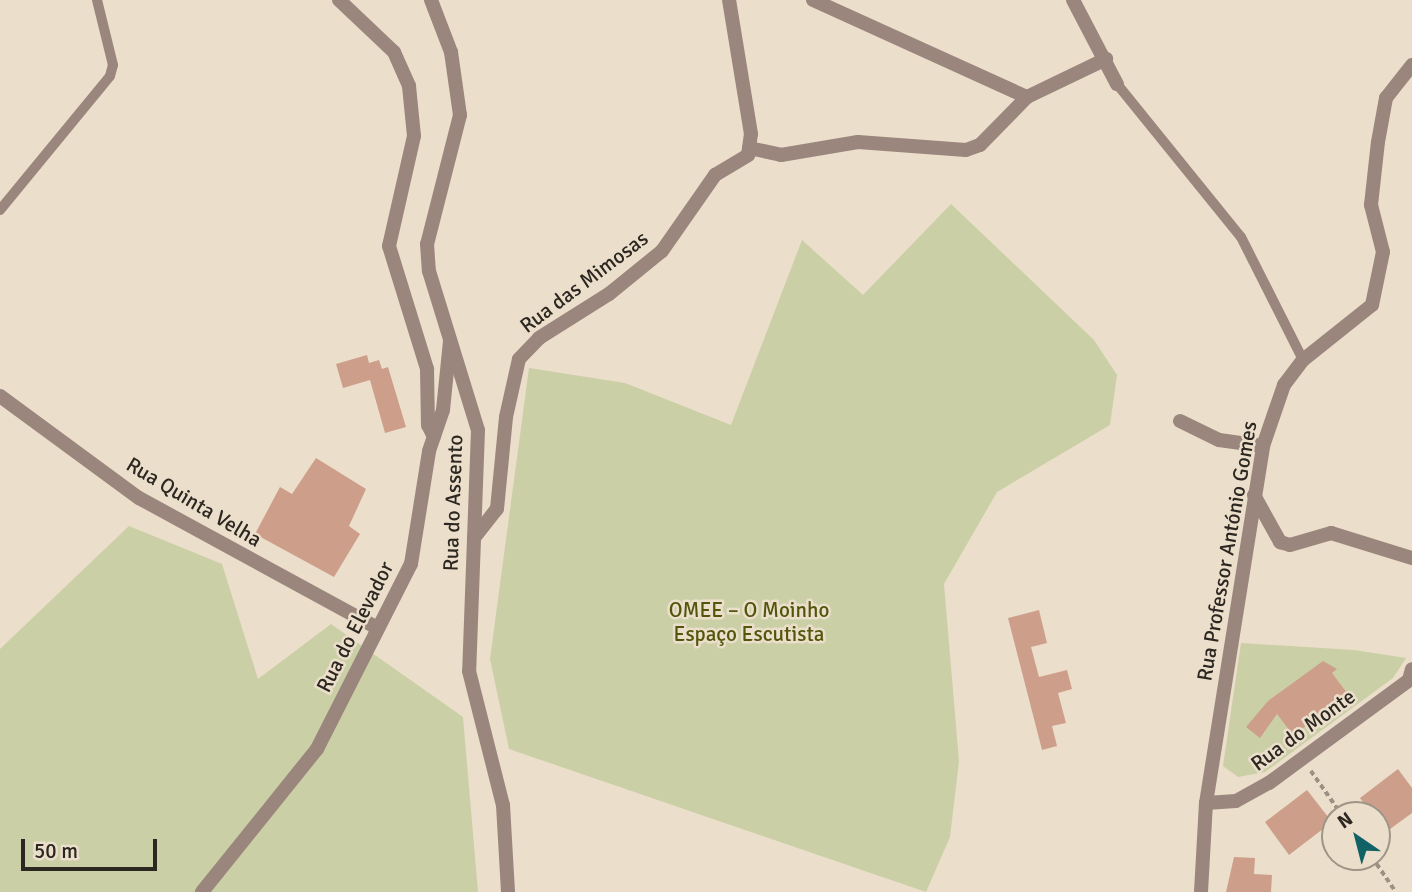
<!DOCTYPE html>
<html>
<head>
<meta charset="utf-8">
<style>
  body { margin:0 }
  #map { position:relative; width:1412px; height:892px; overflow:hidden; background:#ebdecb; font-family:Signika,sans-serif }
  div>[style] { position:absolute }
  [style*='--x'] { left:calc(var(--x)*1px); top:calc(var(--y)*1px); width:calc(var(--w)*1px); rotate:calc(var(--a)*1deg) }
  .green>* { inset:0; background:#cacfa6 }
  .building>* { inset:0; background:#cd9f8b }
  .path>* { height:3.5px; margin-top:-1.75px; transform-origin:0; background:repeating-linear-gradient(90deg,#9b9183 0 5px,transparent 0 8.5px) }
  .service>* { height:10px; margin:-5px; padding:0 5px; transform-origin:5px; border-radius:5px; background:#9b867e }
  .minor>* { height:14px; margin:-7px; padding:0 7px; transform-origin:7px; border-radius:7px; background:#9b867e }
  .tertiary>* { height:14px; margin:-7px; padding:0 7px; transform-origin:7px; border-radius:7px; background:#9b867e }
  span { translate:-50% -50%; white-space:nowrap; text-align:center; line-height:1.15; -webkit-text-stroke:5px #ebdecb; paint-order:stroke }
  .street-label { font-size:21px; color:#2c2720 }
  .park-label { font-size:21px; color:#52560b }
  .north { position:absolute; left:1321px; top:801px; width:70px; height:70px; box-sizing:border-box; background:#ebdecb; border:2px solid #9f9587; border-radius:50%; rotate:325deg; font-size:19px; font-weight:700; line-height:28px; text-align:center; color:#2c2720 }
  .north::after { content:''; display:block; margin:auto; width:24px; height:32px; background:#116266; clip-path:polygon(50% 0,100% 100%,50% 72%,0 100%) }
  .scale { position:absolute; left:21px; top:839px; width:136px; height:32px; box-sizing:border-box; border:4px solid #2c2720; border-top:0; padding-left:9px; font-size:21px; line-height:24px; white-space:nowrap; color:#2c2720; -webkit-text-stroke:5px #ebdecb; paint-order:stroke }
</style>
</head>
<body>
<div id="map">
  <div class="green">
    <div style="clip-path:polygon(951px 204px,1094px 340px,1117px 375px,1110px 425px,997px 492px,944px 584px,959px 761px,950px 837px,926px 892px,509px 749px,490px 659px,529px 368px,625px 383px,731px 425px,802px 240px,863px 295px)"></div>
    <div style="clip-path:polygon(129px 526px,222px 564px,258px 679px,331px 624px,463px 717px,478px 892px,0 892px,0 649px)"></div>
    <div style="clip-path:polygon(1241px 643px,1354px 650px,1406px 658px,1393px 678px,1265px 772px,1238px 777px,1223px 766px)"></div>
  </div>
  <div class="building">
    <div style="clip-path:polygon(367px 355px,369px 363px,379px 360px,382px 369px,388px 367px,406px 427px,385px 433px,370px 380px,343px 388px,336px 364px)"></div>
    <div style="clip-path:polygon(316px 458px,366px 489px,349px 526px,360px 534px,334px 577px,255px 534px,280px 487px,292px 494px)"></div>
    <div style="clip-path:polygon(1039px 610px,1047px 643px,1031px 647px,1039px 677px,1067px 670px,1072px 689px,1058px 693px,1066px 723px,1052px 726px,1057px 746px,1042px 750px,1008px 618px)"></div>
    <div style="clip-path:polygon(1323px 661px,1337px 669px,1332px 673px,1347px 693px,1329px 706px,1333px 711px,1292px 734px,1277px 714px,1260px 738px,1246px 727px,1268px 701px)"></div>
    <div style="clip-path:polygon(1398px 769px,1412px 788px,1412px 813px,1386px 832px,1360px 798px)"></div>
    <div style="clip-path:polygon(1307px 790px,1332px 822px,1289px 855px,1265px 822px)"></div>
    <div style="clip-path:polygon(1234px 857px,1255px 858px,1254px 874px,1272px 875px,1271px 892px,1226px 892px)"></div>
  </div>
  <div class="path">
    <div style="--x:1311;--y:771;--w:54;--a:54.8"></div>
    <div style="--x:1372;--y:857;--w:42;--a:55.6"></div>
  </div>
  <div class="service">
    <div style="--x:1117;--y:84;--w:197;--a:51"></div>
    <div style="--x:1241;--y:237;--w:138;--a:63.2"></div>
    <div style="--x:0;--y:210;--w:173;--a:-50.6"></div>
    <div style="--x:110;--y:76;--w:11;--a:-75"></div>
    <div style="--x:113;--y:65;--w:67;--a:-103.8"></div>
  </div>
  <div class="minor">
    <div style="--x:339;--y:0;--w:76;--a:43.4"></div>
    <div style="--x:394;--y:52;--w:37;--a:66"></div>
    <div style="--x:409;--y:86;--w:50;--a:84.3"></div>
    <div style="--x:414;--y:136;--w:113;--a:102.8"></div>
    <div style="--x:389;--y:246;--w:129;--a:72.8"></div>
    <div style="--x:427;--y:369;--w:56;--a:89"></div>
    <div style="--x:428;--y:425;--w:13;--a:63"></div>
    <div style="--x:813;--y:0;--w:235;--a:24.4"></div>
    <div style="--x:1073;--y:0;--w:95;--a:62.4"></div>
    <div style="--x:749;--y:148;--w:33;--a:12"></div>
    <div style="--x:781;--y:155;--w:78;--a:-9.6"></div>
    <div style="--x:858;--y:142;--w:108;--a:4.2"></div>
    <div style="--x:966;--y:150;--w:15;--a:-20"></div>
    <div style="--x:980;--y:145;--w:67;--a:-45.6"></div>
    <div style="--x:1027;--y:97;--w:88;--a:-25.7"></div>
    <div style="--x:0;--y:396;--w:172;--a:36.3"></div>
    <div style="--x:139;--y:498;--w:270;--a:28.6"></div>
    <div style="--x:1180;--y:421;--w:43;--a:26"></div>
    <div style="--x:1219;--y:440;--w:44;--a:7.8"></div>
    <div style="--x:1254;--y:495;--w:54;--a:61"></div>
    <div style="--x:1280;--y:542;--w:10;--a:17"></div>
    <div style="--x:1290;--y:545;--w:43;--a:-16.3"></div>
    <div style="--x:1331;--y:533;--w:85;--a:17.2"></div>
    <div style="--x:474;--y:538;--w:37;--a:-52"></div>
    <div style="--x:497;--y:509;--w:92;--a:-84.4"></div>
    <div style="--x:506;--y:417;--w:59;--a:-77.4"></div>
    <div style="--x:519;--y:359;--w:29;--a:-46"></div>
    <div style="--x:539;--y:338;--w:83;--a:-32.2"></div>
    <div style="--x:609;--y:294;--w:68;--a:-39.1"></div>
    <div style="--x:662;--y:251;--w:93;--a:-55.1"></div>
    <div style="--x:715;--y:175;--w:39;--a:-31"></div>
    <div style="--x:748;--y:155;--w:21;--a:-82"></div>
    <div style="--x:751;--y:134;--w:136;--a:-99.3"></div>
    <div style="--x:1206;--y:803;--w:30;--a:-4"></div>
    <div style="--x:1236;--y:801;--w:38;--a:-29"></div>
    <div style="--x:1269;--y:783;--w:174;--a:-36.3"></div>
    <div style="--x:1409;--y:680;--w:11;--a:-75"></div>
    <div style="--x:202;--y:892;--w:184;--a:-51.2"></div>
    <div style="--x:317;--y:749;--w:208;--a:-63.1"></div>
    <div style="--x:411;--y:564;--w:114;--a:-80.9"></div>
    <div style="--x:429;--y:451;--w:43;--a:-71.1"></div>
    <div style="--x:443;--y:410;--w:69;--a:-84.2"></div>
  </div>
  <div class="tertiary">
    <div style="--x:431;--y:0;--w:56;--a:69"></div>
    <div style="--x:451;--y:52;--w:64;--a:81.9"></div>
    <div style="--x:460;--y:115;--w:133;--a:104.3"></div>
    <div style="--x:427;--y:244;--w:27;--a:86"></div>
    <div style="--x:429;--y:271;--w:166;--a:72.9"></div>
    <div style="--x:478;--y:430;--w:241;--a:92.1"></div>
    <div style="--x:469;--y:671;--w:138;--a:75.8"></div>
    <div style="--x:503;--y:805;--w:87;--a:86.7"></div>
    <div style="--x:1201;--y:892;--w:89;--a:-86.8"></div>
    <div style="--x:1206;--y:803;--w:362;--a:-80.9"></div>
    <div style="--x:1263;--y:446;--w:65;--a:-71"></div>
    <div style="--x:1284;--y:385;--w:31;--a:-53"></div>
    <div style="--x:1303;--y:360;--w:88;--a:-38.6"></div>
    <div style="--x:1372;--y:305;--w:54;--a:-78.3"></div>
    <div style="--x:1383;--y:252;--w:49;--a:-104.3"></div>
    <div style="--x:1371;--y:205;--w:63;--a:-83.7"></div>
    <div style="--x:1378;--y:142;--w:45;--a:-79.7"></div>
    <div style="--x:1386;--y:98;--w:42;--a:-51.8"></div>
  </div>
  <div class="street-label">
    <span style="left:584px;top:282px;rotate:-37deg">Rua das Mimosas</span>
    <span style="left:194px;top:502px;rotate:31deg">Rua Quinta Velha</span>
    <span style="left:453px;top:503px;rotate:-88deg">Rua do Assento</span>
    <span style="left:1227px;top:551px;rotate:-80deg">Rua Professor António Gomes</span>
    <span style="left:355px;top:627px;rotate:-63deg">Rua do Elevador</span>
    <span style="left:1303px;top:730px;rotate:-36deg">Rua do Monte</span>
  </div>
  <div class="park-label">
    <span style="left:749px;top:622px">OMEE – O Moinho<br>Espaço Escutista</span>
  </div>
  <div class="north">N</div>
  <div class="scale">50 m</div>
</div>
</body>
</html>
